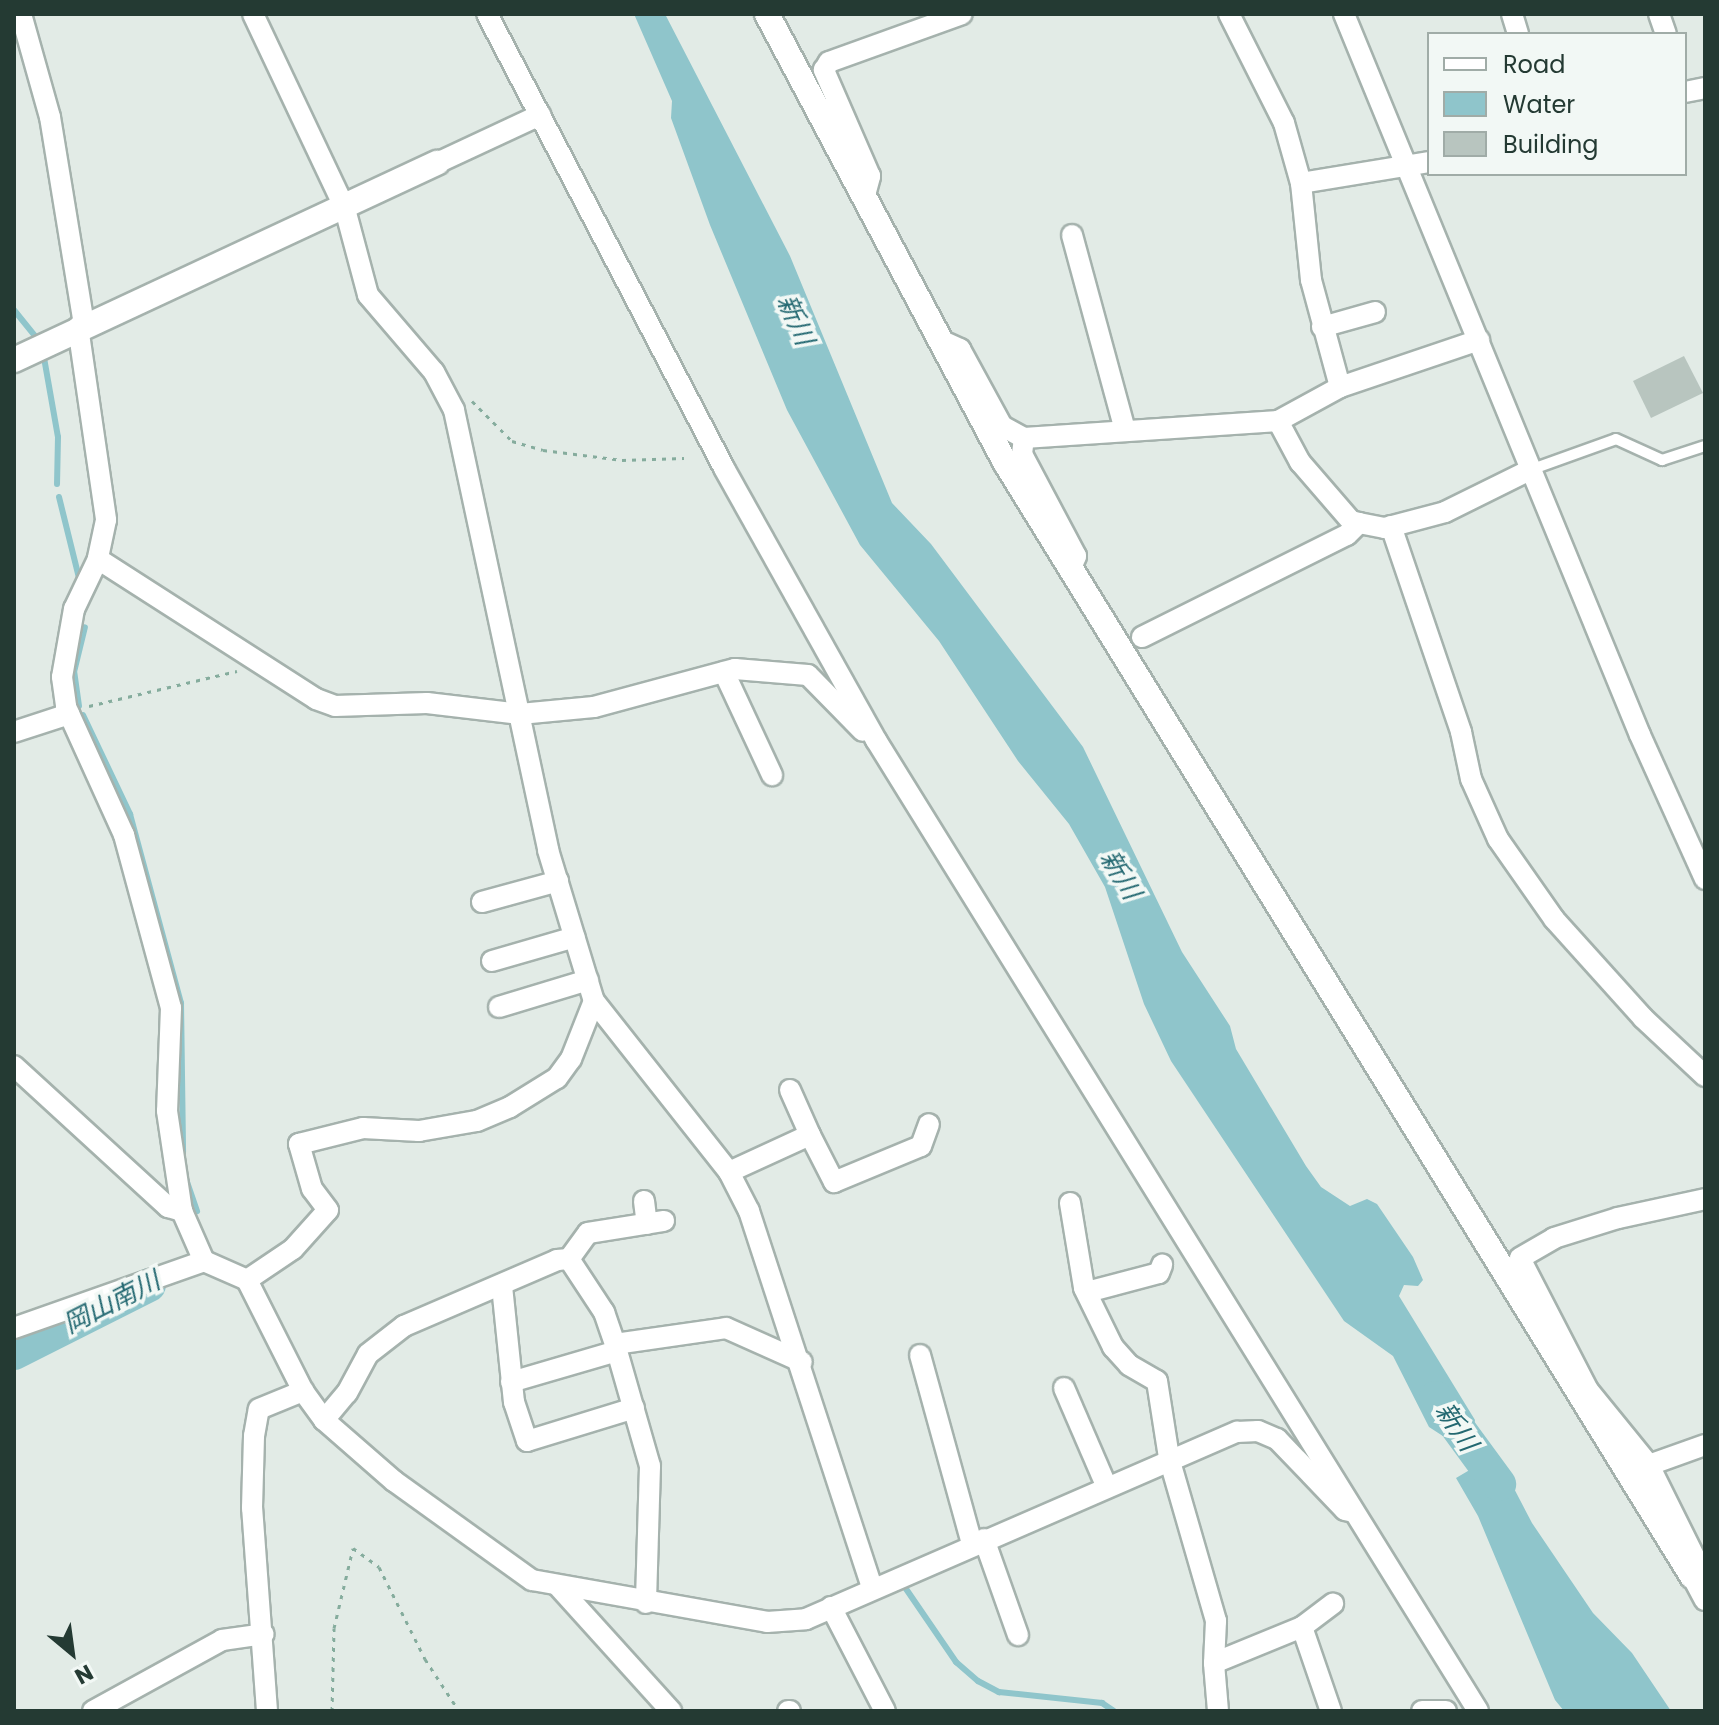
<!DOCTYPE html>
<html>
<head>
<meta charset="utf-8">
<style>
  body { margin:0 }
  #map { position:relative; width:1719px; height:1725px; overflow:hidden; background:#e2ebe6; font-family:Poppins,"Noto Sans JP",sans-serif }
  div>[style] { position:absolute }
  [style*='--x'] { left:calc(var(--x)*1px); top:calc(var(--y)*1px); width:calc(var(--w)*1px); rotate:calc(var(--a)*1deg) }
  .water>* { inset:0; background:#8fc5cb }
  .stream>* { height:6px; margin:-3px; padding:0 3px; transform-origin:3px; border-radius:3px; background:#8fc5cb }
  .river>* { height:34px; margin:-17px; padding:0 17px; transform-origin:17px; border-radius:17px; background:#8fc5cb }
  .building>* { inset:0; background:#b8c5bf }
  .path>* { height:3px; margin-top:-1.5px; transform-origin:0; background:repeating-linear-gradient(90deg,#85ac9d 0 4px,transparent 0 10px) }
  .roads { filter:drop-shadow(2px 0 #a5b2ad) drop-shadow(-2px 0 #a5b2ad) drop-shadow(0 2px #a5b2ad) drop-shadow(0 -2px #a5b2ad) }
  .service>* { height:10px; margin:-5px; padding:0 5px; transform-origin:5px; border-radius:5px; background:#fff }
  .minor>* { height:20px; margin:-10px; padding:0 10px; transform-origin:10px; border-radius:10px; background:#fff }
  .tertiary>* { height:24px; margin:-12px; padding:0 12px; transform-origin:12px; border-radius:12px; background:#fff }
  span { translate:-50% -50%; white-space:nowrap; text-align:center; line-height:1.15; -webkit-text-stroke:7px #f2f8f5; paint-order:stroke }
  .water-label { font-size:26px; color:#236871; font-style:italic }
  .frame { position:absolute; inset:0; border:16px solid #243a33; pointer-events:none }
  .legend { position:absolute; left:1427px; top:32px; width:260px; height:144px; box-sizing:border-box; background:#f2f8f5; border:2px solid #a0aca7; margin:0; padding:10px 14px; list-style:none; font-size:24px; color:#243a33 }
  .legend li { display:flex; align-items:center; gap:16px; height:40px }
  .legend b { width:40px; border:2px solid #a0aca7 }
  .north { position:absolute; left:32px; top:1613px; width:80px; height:80px; -webkit-text-stroke:6px #f2f8f5; paint-order:stroke; rotate:151deg; font-size:22px; font-weight:700; line-height:32px; text-align:center; color:#243a33 }
  .north::after { content:''; display:block; margin:auto; width:28px; height:36px; background:#243a33; clip-path:polygon(50% 0,100% 100%,50% 72%,0 100%) }
</style>
</head>
<body>
<div id="map">
  <div class="water">
    <div style="clip-path:polygon(634px 14px,665px 14px,790px 256px,892px 503px,931px 544px,1083px 747px,1182px 952px,1230px 1026px,1236px 1049px,1306px 1166px,1321px 1187px,1350px 1206px,1367px 1199px,1377px 1204px,1413px 1257px,1423px 1280px,1418px 1286px,1404px 1285px,1399px 1296px,1475px 1420px,1474px 1427px,1449px 1440px,1429px 1427px,1393px 1356px,1344px 1321px,1171px 1061px,1144px 1004px,1105px 887px,1069px 824px,1018px 761px,939px 641px,860px 545px,787px 410px,710px 225px,671px 118px,672px 101px)"></div>
    <div style="clip-path:polygon(1477px 1443px,1486px 1459px,1496px 1454px,1532px 1523px,1593px 1613px,1632px 1653px,1671px 1711px,1564px 1711px,1555px 1700px,1478px 1516px,1456px 1478px,1473px 1468px,1464px 1451px)"></div>
  </div>
  <div class="stream">
    <div style="--x:14;--y:310;--w:40;--a:51"></div>
    <div style="--x:43;--y:352;--w:86;--a:80"></div>
    <div style="--x:58;--y:437;--w:47;--a:91.2"></div>
    <div style="--x:59;--y:497;--w:88;--a:76.1"></div>
    <div style="--x:79;--y:706;--w:34;--a:-98"></div>
    <div style="--x:74;--y:672;--w:46;--a:-76.3"></div>
    <div style="--x:83;--y:715;--w:110;--a:64.6"></div>
    <div style="--x:130;--y:814;--w:196;--a:74.9"></div>
    <div style="--x:181;--y:1003;--w:149;--a:89.2"></div>
    <div style="--x:186;--y:1179;--w:34;--a:71"></div>
    <div style="--x:902;--y:1583;--w:96;--a:55.6"></div>
    <div style="--x:956;--y:1662;--w:29;--a:41"></div>
    <div style="--x:978;--y:1681;--w:24;--a:28"></div>
    <div style="--x:999;--y:1692;--w:104;--a:6.1"></div>
    <div style="--x:1102;--y:1703;--w:14;--a:34"></div>
  </div>
  <div class="river">
    <div style="--x:14;--y:1353;--w:151;--a:-26.7"></div>
    <div style="--x:1436;--y:1398;--w:107;--a:53.8"></div>
  </div>
  <div class="building">
    <div style="clip-path:polygon(1684px 356px,1703px 393px,1651px 418px,1633px 381px)"></div>
  </div>
  <div class="path">
    <div style="--x:472;--y:401;--w:57;--a:45"></div>
    <div style="--x:512;--y:441;--w:32;--a:16"></div>
    <div style="--x:543;--y:450;--w:80;--a:7.2"></div>
    <div style="--x:622;--y:460;--w:62;--a:-1.8"></div>
    <div style="--x:89;--y:706;--w:152;--a:-13.3"></div>
    <div style="--x:332;--y:1711;--w:83;--a:-88.6"></div>
    <div style="--x:334;--y:1628;--w:82;--a:-76.6"></div>
    <div style="--x:353;--y:1548;--w:32;--a:36"></div>
    <div style="--x:379;--y:1567;--w:103;--a:63.4"></div>
    <div style="--x:425;--y:1659;--w:62;--a:56.8"></div>
  </div>
  <div class="roads">
    <div class="service">
      <div style="--x:1530;--y:470;--w:91;--a:-19.8"></div>
      <div style="--x:1616;--y:439;--w:51;--a:24.5"></div>
      <div style="--x:1662;--y:460;--w:45;--a:-18"></div>
    </div>
    <div class="minor">
      <div style="--x:21;--y:14;--w:107;--a:74.3"></div>
      <div style="--x:50;--y:117;--w:211;--a:80.7"></div>
      <div style="--x:253;--y:14;--w:216;--a:64.7"></div>
      <div style="--x:345;--y:209;--w:89;--a:75"></div>
      <div style="--x:368;--y:295;--w:101;--a:49.4"></div>
      <div style="--x:434;--y:372;--w:43;--a:62.2"></div>
      <div style="--x:454;--y:410;--w:450;--a:77.9"></div>
      <div style="--x:548;--y:850;--w:158;--a:73.1"></div>
      <div style="--x:594;--y:1001;--w:218;--a:51.7"></div>
      <div style="--x:729;--y:1172;--w:44;--a:62.9"></div>
      <div style="--x:749;--y:1211;--w:397;--a:71.9"></div>
      <div style="--x:487;--y:14;--w:512;--a:62.43"></div>
      <div style="--x:724;--y:468;--w:312;--a:60.8"></div>
      <div style="--x:876;--y:740;--w:1142;--a:58.2"></div>
      <div style="--x:1229;--y:14;--w:122;--a:63.2"></div>
      <div style="--x:1284;--y:123;--w:62;--a:74.2"></div>
      <div style="--x:1301;--y:183;--w:130;--a:-9.3"></div>
      <div style="--x:1344;--y:14;--w:779;--a:67.68"></div>
      <div style="--x:1640;--y:735;--w:158;--a:65.7"></div>
      <div style="--x:1512;--y:14;--w:21;--a:73"></div>
      <div style="--x:1659;--y:14;--w:21;--a:71"></div>
      <div style="--x:1685;--y:92;--w:20;--a:-11"></div>
      <div style="--x:437;--y:163;--w:114;--a:-25"></div>
      <div style="--x:1301;--y:183;--w:98;--a:84.1"></div>
      <div style="--x:1311;--y:280;--w:111;--a:74.8"></div>
      <div style="--x:864;--y:199;--w:24;--a:-75"></div>
      <div style="--x:870;--y:176;--w:116;--a:-113.5"></div>
      <div style="--x:824;--y:70;--w:9;--a:-58"></div>
      <div style="--x:829;--y:62;--w:141;--a:-19.8"></div>
      <div style="--x:1072;--y:235;--w:202;--a:74.8"></div>
      <div style="--x:78;--y:327;--w:195;--a:81.7"></div>
      <div style="--x:106;--y:520;--w:40;--a:102"></div>
      <div style="--x:98;--y:559;--w:55;--a:115.6"></div>
      <div style="--x:74;--y:609;--w:69;--a:100"></div>
      <div style="--x:62;--y:677;--w:30;--a:82"></div>
      <div style="--x:66;--y:707;--w:141;--a:65.6"></div>
      <div style="--x:124;--y:835;--w:179;--a:74.8"></div>
      <div style="--x:171;--y:1008;--w:103;--a:92.2"></div>
      <div style="--x:167;--y:1111;--w:101;--a:81.5"></div>
      <div style="--x:182;--y:1211;--w:55;--a:66.3"></div>
      <div style="--x:204;--y:1261;--w:47;--a:23.8"></div>
      <div style="--x:247;--y:1280;--w:124;--a:63.2"></div>
      <div style="--x:303;--y:1391;--w:36;--a:54"></div>
      <div style="--x:324;--y:1420;--w:93;--a:41.1"></div>
      <div style="--x:394;--y:1481;--w:170;--a:35.7"></div>
      <div style="--x:532;--y:1580;--w:239;--a:10.1"></div>
      <div style="--x:767;--y:1622;--w:39;--a:-4"></div>
      <div style="--x:806;--y:1619;--w:470;--a:-23.5"></div>
      <div style="--x:1237;--y:1432;--w:21;--a:-3"></div>
      <div style="--x:1258;--y:1431;--w:21;--a:23"></div>
      <div style="--x:1277;--y:1439;--w:98;--a:46.2"></div>
      <div style="--x:1345;--y:1510;--w:9;--a:13"></div>
      <div style="--x:1322;--y:327;--w:55;--a:-15.8"></div>
      <div style="--x:942;--y:341;--w:20;--a:24"></div>
      <div style="--x:960;--y:349;--w:88;--a:61.4"></div>
      <div style="--x:1002;--y:426;--w:25;--a:29"></div>
      <div style="--x:1278;--y:421;--w:47;--a:61.8"></div>
      <div style="--x:1300;--y:462;--w:78;--a:49.2"></div>
      <div style="--x:1351;--y:521;--w:8;--a:14"></div>
      <div style="--x:1359;--y:523;--w:26;--a:11"></div>
      <div style="--x:1385;--y:528;--w:62;--a:-14.9"></div>
      <div style="--x:1445;--y:512;--w:95;--a:-26.3"></div>
      <div style="--x:1391;--y:526;--w:218;--a:71.2"></div>
      <div style="--x:1461;--y:732;--w:48;--a:78"></div>
      <div style="--x:1471;--y:779;--w:66;--a:65.8"></div>
      <div style="--x:1498;--y:839;--w:98;--a:55"></div>
      <div style="--x:1554;--y:919;--w:133;--a:48"></div>
      <div style="--x:1643;--y:1018;--w:85;--a:43.1"></div>
      <div style="--x:98;--y:559;--w:259;--a:32.7"></div>
      <div style="--x:316;--y:699;--w:20;--a:20"></div>
      <div style="--x:335;--y:706;--w:92;--a:-1.9"></div>
      <div style="--x:427;--y:703;--w:94;--a:6.7"></div>
      <div style="--x:520;--y:714;--w:74;--a:-5.4"></div>
      <div style="--x:594;--y:707;--w:146;--a:-15.1"></div>
      <div style="--x:735;--y:669;--w:73;--a:4.7"></div>
      <div style="--x:808;--y:675;--w:78;--a:45.5"></div>
      <div style="--x:1071;--y:568;--w:13;--a:-67"></div>
      <div style="--x:1076;--y:556;--w:115;--a:-117.9"></div>
      <div style="--x:1022;--y:454;--w:16;--a:-83"></div>
      <div style="--x:1024;--y:438;--w:255;--a:-3.8"></div>
      <div style="--x:1278;--y:421;--w:71;--a:-28.7"></div>
      <div style="--x:1340;--y:387;--w:147;--a:-18.7"></div>
      <div style="--x:1142;--y:637;--w:229;--a:-26.5"></div>
      <div style="--x:1347;--y:535;--w:17;--a:-45"></div>
      <div style="--x:724;--y:672;--w:114;--a:65"></div>
      <div style="--x:14;--y:732;--w:58;--a:-18.1"></div>
      <div style="--x:482;--y:902;--w:79;--a:-15.4"></div>
      <div style="--x:492;--y:961;--w:86;--a:-16.1"></div>
      <div style="--x:499;--y:1007;--w:93;--a:-16.9"></div>
      <div style="--x:14;--y:1066;--w:209;--a:42.5"></div>
      <div style="--x:168;--y:1207;--w:15;--a:16"></div>
      <div style="--x:790;--y:1090;--w:49;--a:66"></div>
      <div style="--x:729;--y:1172;--w:89;--a:-24.6"></div>
      <div style="--x:810;--y:1135;--w:53;--a:62.9"></div>
      <div style="--x:834;--y:1182;--w:94;--a:-22.5"></div>
      <div style="--x:921;--y:1146;--w:23;--a:-70"></div>
      <div style="--x:644;--y:1201;--w:23;--a:83"></div>
      <div style="--x:1070;--y:1203;--w:86;--a:80.6"></div>
      <div style="--x:1084;--y:1288;--w:66;--a:63.8"></div>
      <div style="--x:1113;--y:1347;--w:24;--a:48"></div>
      <div style="--x:1129;--y:1365;--w:32;--a:30"></div>
      <div style="--x:1157;--y:1381;--w:78;--a:81.1"></div>
      <div style="--x:1169;--y:1458;--w:170;--a:73.9"></div>
      <div style="--x:1216;--y:1621;--w:42;--a:92.7"></div>
      <div style="--x:569;--y:1259;--w:32;--a:-54"></div>
      <div style="--x:588;--y:1233;--w:77;--a:-9"></div>
      <div style="--x:247;--y:1280;--w:55;--a:-34"></div>
      <div style="--x:293;--y:1249;--w:52;--a:-48.1"></div>
      <div style="--x:328;--y:1210;--w:26;--a:-127"></div>
      <div style="--x:312;--y:1189;--w:47;--a:-106.1"></div>
      <div style="--x:299;--y:1144;--w:66;--a:-14"></div>
      <div style="--x:363;--y:1128;--w:56;--a:3.1"></div>
      <div style="--x:419;--y:1131;--w:59;--a:-9.8"></div>
      <div style="--x:477;--y:1121;--w:36;--a:-23"></div>
      <div style="--x:510;--y:1107;--w:55;--a:-31.7"></div>
      <div style="--x:557;--y:1078;--w:24;--a:-54"></div>
      <div style="--x:571;--y:1059;--w:62;--a:-68.4"></div>
      <div style="--x:502;--y:1286;--w:117;--a:84.1"></div>
      <div style="--x:514;--y:1402;--w:41;--a:71.6"></div>
      <div style="--x:527;--y:1441;--w:112;--a:-17.1"></div>
      <div style="--x:1087;--y:1292;--w:74;--a:-14.8"></div>
      <div style="--x:1159;--y:1273;--w:9;--a:-69"></div>
      <div style="--x:14;--y:1328;--w:201;--a:-19.4"></div>
      <div style="--x:615;--y:1344;--w:127;--a:74"></div>
      <div style="--x:650;--y:1466;--w:137;--a:91.7"></div>
      <div style="--x:920;--y:1355;--w:196;--a:74.6"></div>
      <div style="--x:511;--y:1382;--w:110;--a:-16.3"></div>
      <div style="--x:1064;--y:1388;--w:106;--a:66.6"></div>
      <div style="--x:324;--y:1420;--w:35;--a:-50"></div>
      <div style="--x:347;--y:1393;--w:44;--a:-61.7"></div>
      <div style="--x:368;--y:1354;--w:46;--a:-37.9"></div>
      <div style="--x:404;--y:1326;--w:167;--a:-23.3"></div>
      <div style="--x:557;--y:1260;--w:12;--a:-5"></div>
      <div style="--x:569;--y:1259;--w:64;--a:56.6"></div>
      <div style="--x:604;--y:1312;--w:34;--a:71"></div>
      <div style="--x:615;--y:1344;--w:112;--a:-8.2"></div>
      <div style="--x:726;--y:1328;--w:83;--a:24.1"></div>
      <div style="--x:1649;--y:1465;--w:59;--a:-19.7"></div>
      <div style="--x:984;--y:1539;--w:102;--a:70.5"></div>
      <div style="--x:1702;--y:1572;--w:119;--a:-116.4"></div>
      <div style="--x:1649;--y:1465;--w:97;--a:-129.1"></div>
      <div style="--x:1588;--y:1390;--w:148;--a:-117.3"></div>
      <div style="--x:1520;--y:1258;--w:39;--a:-30"></div>
      <div style="--x:1554;--y:1238;--w:67;--a:-17.4"></div>
      <div style="--x:1618;--y:1218;--w:89;--a:-12.3"></div>
      <div style="--x:1703;--y:1573;--w:11;--a:165"></div>
      <div style="--x:1692;--y:1576;--w:27;--a:62"></div>
      <div style="--x:558;--y:1586;--w:169;--a:47.9"></div>
      <div style="--x:831;--y:1607;--w:117;--a:62.6"></div>
      <div style="--x:1302;--y:1627;--w:39;--a:-37"></div>
      <div style="--x:93;--y:1711;--w:147;--a:-28.8"></div>
      <div style="--x:222;--y:1640;--w:42;--a:-8.1"></div>
      <div style="--x:267;--y:1711;--w:204;--a:-94.2"></div>
      <div style="--x:252;--y:1508;--w:72;--a:-88.4"></div>
      <div style="--x:254;--y:1436;--w:27;--a:-80"></div>
      <div style="--x:259;--y:1409;--w:48;--a:-22.2"></div>
      <div style="--x:788;--y:1711;--w:2;--a:0"></div>
      <div style="--x:1218;--y:1711;--w:48;--a:-94.8"></div>
      <div style="--x:1214;--y:1663;--w:95;--a:-22.2"></div>
      <div style="--x:1302;--y:1627;--w:89;--a:71"></div>
      <div style="--x:1422;--y:1711;--w:24;--a:0"></div>
    </div>
    <div class="tertiary">
      <div style="--x:767;--y:14;--w:507;--a:62.02"></div>
      <div style="--x:1005;--y:462;--w:1309;--a:58.34"></div>
      <div style="--x:14;--y:360;--w:467;--a:-25"></div>
    </div>
  </div>
  <div class="water-label">
    <span style="left:795px;top:320px;rotate:66deg">新川</span>
    <span style="left:1120px;top:875px;rotate:59deg">新川</span>
    <span style="left:112px;top:1303px;rotate:-27deg">岡山南川</span>
    <span style="left:1456px;top:1427px;rotate:56deg">新川</span>
  </div>
  <div class="frame"></div>
  <ul class="legend">
  <li><b style="height:10px;background:#fff"></b>Road</li>
  <li><b style="height:22px;background:#8fc5cb"></b>Water</li>
  <li><b style="height:22px;background:#b8c5bf"></b>Building</li>
  </ul>
  <div class="north">N</div>
</div>
</body>
</html>
